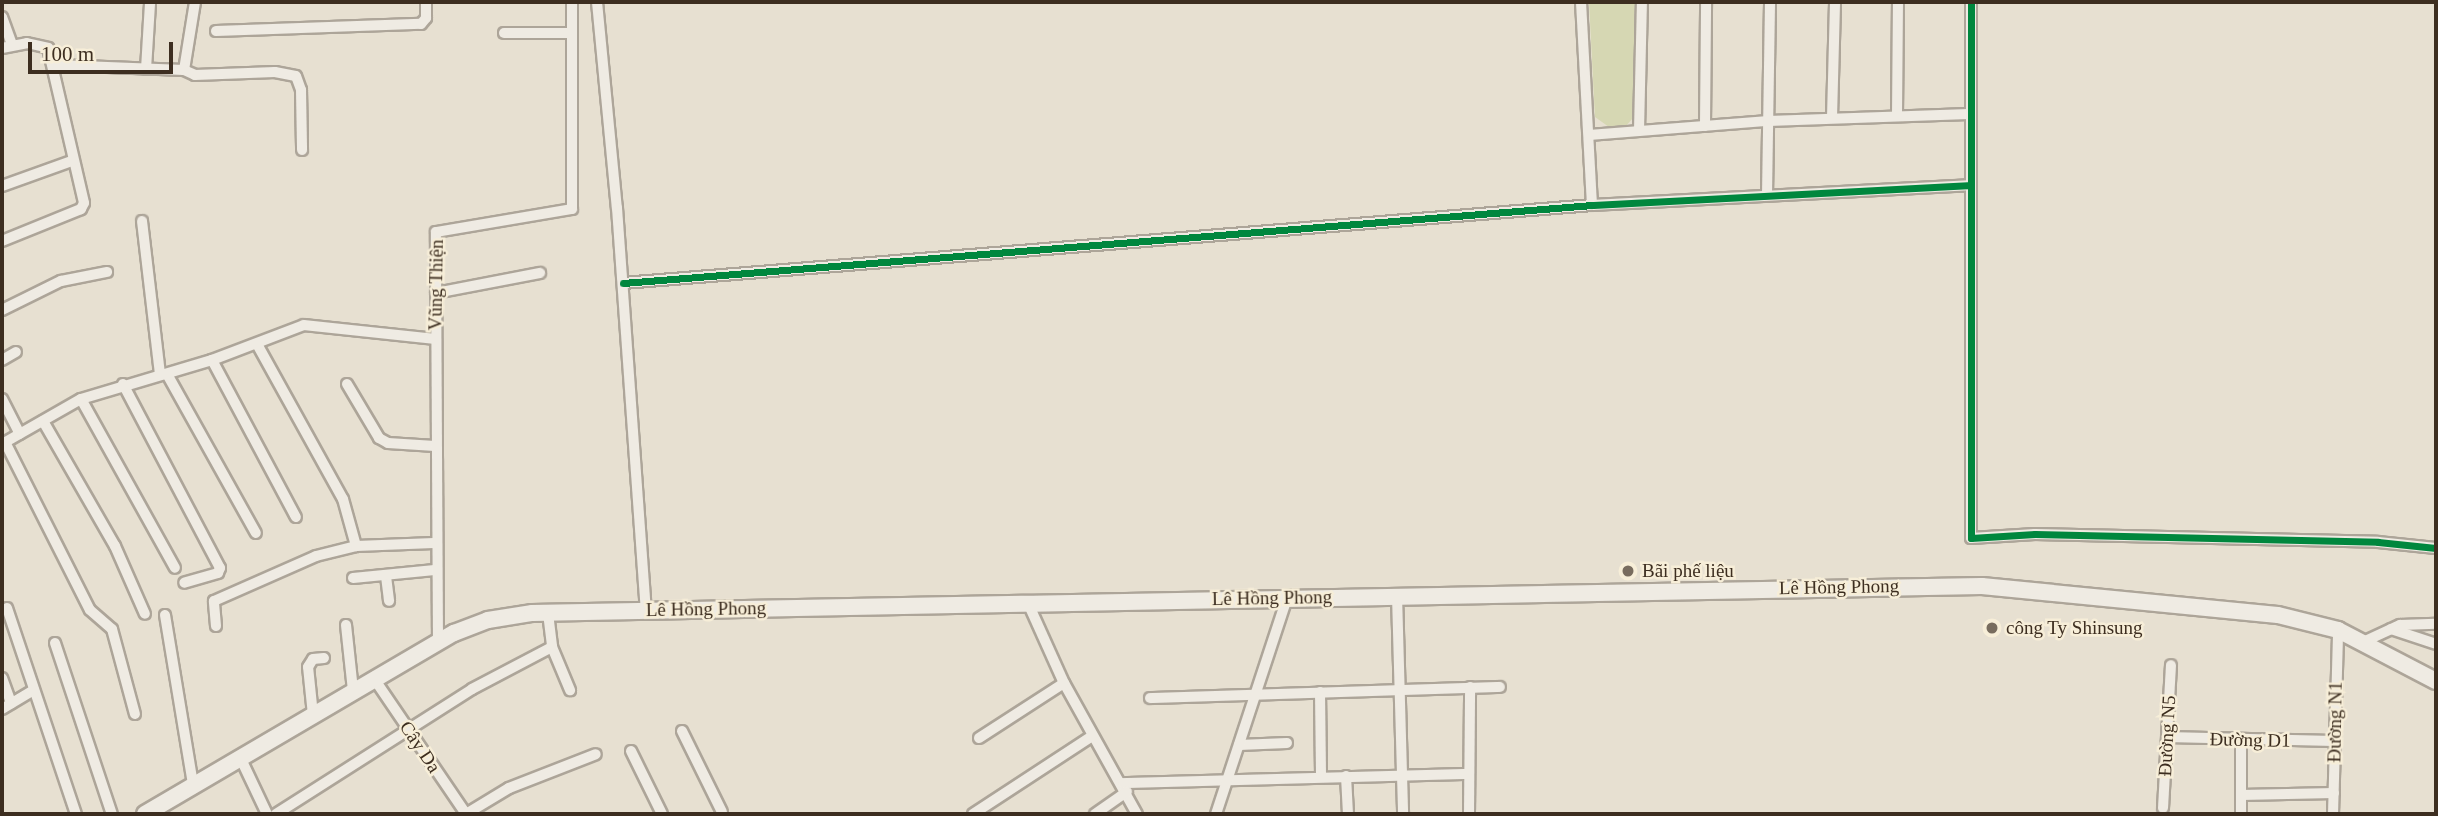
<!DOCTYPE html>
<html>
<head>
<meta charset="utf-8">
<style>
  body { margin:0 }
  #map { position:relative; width:2438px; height:816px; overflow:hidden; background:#e7e0d1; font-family:Georgia,serif }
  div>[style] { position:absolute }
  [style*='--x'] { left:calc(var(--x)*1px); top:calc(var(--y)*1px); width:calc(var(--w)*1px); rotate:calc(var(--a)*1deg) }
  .green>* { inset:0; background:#d6d7b3 }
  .roads { filter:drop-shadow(2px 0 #ada599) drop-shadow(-2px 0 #ada599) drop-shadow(0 2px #ada599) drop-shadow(0 -2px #ada599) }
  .minor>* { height:10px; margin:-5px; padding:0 5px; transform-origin:5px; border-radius:5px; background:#efebe3 }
  .secondary>* { height:16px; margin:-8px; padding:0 8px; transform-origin:8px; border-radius:8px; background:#efebe3 }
  .cycleway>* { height:7px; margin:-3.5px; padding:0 3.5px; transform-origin:3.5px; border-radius:3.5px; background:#00873e }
  .dots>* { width:19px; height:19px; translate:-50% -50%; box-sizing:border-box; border:4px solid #f7eed8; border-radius:50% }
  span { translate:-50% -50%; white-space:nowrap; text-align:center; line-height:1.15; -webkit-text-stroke:5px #f7eed8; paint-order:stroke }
  .street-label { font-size:19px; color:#3d2e20 }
  .poi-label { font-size:19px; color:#3d2e20 }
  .left { translate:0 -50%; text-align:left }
  .frame { position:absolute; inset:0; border:4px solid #3d2e20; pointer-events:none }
  .scale { position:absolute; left:28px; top:42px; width:145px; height:32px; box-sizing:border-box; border:4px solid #3d2e20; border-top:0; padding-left:9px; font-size:21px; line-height:24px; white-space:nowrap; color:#3d2e20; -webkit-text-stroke:5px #f7eed8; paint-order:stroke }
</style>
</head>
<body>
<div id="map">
  <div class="green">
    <div style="clip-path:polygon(1589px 2px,1635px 2px,1633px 118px,1625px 127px,1609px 127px,1595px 117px)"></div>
  </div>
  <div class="roads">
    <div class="minor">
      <div style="--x:597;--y:2;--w:207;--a:84.5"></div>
      <div style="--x:617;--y:208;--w:403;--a:85.9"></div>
      <div style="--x:1581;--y:2;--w:203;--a:86.9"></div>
      <div style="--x:1971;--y:2;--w:536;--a:90"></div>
      <div style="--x:1971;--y:538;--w:64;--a:-3.6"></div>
      <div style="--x:2035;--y:534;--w:343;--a:1.3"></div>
      <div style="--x:2378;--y:542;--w:58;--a:5.9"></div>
      <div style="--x:2;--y:17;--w:30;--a:70"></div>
      <div style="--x:216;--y:31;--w:205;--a:-2"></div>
      <div style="--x:421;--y:24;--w:8;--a:-50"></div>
      <div style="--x:426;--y:18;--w:16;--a:-90"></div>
      <div style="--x:504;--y:33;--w:67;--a:0"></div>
      <div style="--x:2;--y:48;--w:25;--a:-11"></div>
      <div style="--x:27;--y:43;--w:22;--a:13"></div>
      <div style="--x:48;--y:48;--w:159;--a:76.9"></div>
      <div style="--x:84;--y:203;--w:7;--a:117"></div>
      <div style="--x:81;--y:209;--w:85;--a:157.9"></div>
      <div style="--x:56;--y:65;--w:128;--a:2.2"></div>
      <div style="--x:184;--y:70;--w:69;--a:-80.8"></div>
      <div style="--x:146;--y:69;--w:66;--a:-86.5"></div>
      <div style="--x:184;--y:70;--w:12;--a:24"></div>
      <div style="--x:195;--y:75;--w:80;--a:-2.1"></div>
      <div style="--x:275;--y:72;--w:21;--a:11"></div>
      <div style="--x:296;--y:76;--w:15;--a:70"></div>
      <div style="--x:301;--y:90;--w:60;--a:89"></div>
      <div style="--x:1897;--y:115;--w:113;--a:-89.5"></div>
      <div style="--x:1832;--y:118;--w:116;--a:-88.5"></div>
      <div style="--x:1705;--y:126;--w:124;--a:-89.5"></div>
      <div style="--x:1639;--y:131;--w:129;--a:-88.7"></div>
      <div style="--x:1589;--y:135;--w:180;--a:-4.5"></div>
      <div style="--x:1768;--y:121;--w:201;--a:-2"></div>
      <div style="--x:2;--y:186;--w:74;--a:-19.7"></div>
      <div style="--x:1767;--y:195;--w:193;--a:-89.1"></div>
      <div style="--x:142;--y:221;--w:155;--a:83.3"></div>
      <div style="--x:623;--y:283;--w:972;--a:-4.6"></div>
      <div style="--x:1592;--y:205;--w:377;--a:-3"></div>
      <div style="--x:436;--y:293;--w:106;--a:-10.9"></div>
      <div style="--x:2;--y:310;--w:66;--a:-26.2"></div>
      <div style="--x:61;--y:281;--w:47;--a:-11.1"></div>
      <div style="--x:257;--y:344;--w:177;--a:61"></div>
      <div style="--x:343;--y:499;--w:49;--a:74.5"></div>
      <div style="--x:2;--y:360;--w:16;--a:-30"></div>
      <div style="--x:212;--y:360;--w:178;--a:61.9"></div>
      <div style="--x:167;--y:374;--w:182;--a:60.8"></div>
      <div style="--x:123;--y:384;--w:208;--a:62.2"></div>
      <div style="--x:220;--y:568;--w:5;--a:112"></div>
      <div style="--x:218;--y:573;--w:35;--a:164"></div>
      <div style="--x:347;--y:384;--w:63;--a:59.3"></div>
      <div style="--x:379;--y:438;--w:10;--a:29"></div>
      <div style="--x:388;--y:443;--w:47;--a:3.7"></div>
      <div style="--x:2;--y:399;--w:39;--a:63"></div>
      <div style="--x:81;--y:399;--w:193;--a:60.9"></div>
      <div style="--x:43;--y:421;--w:144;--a:60.1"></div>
      <div style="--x:115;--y:546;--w:74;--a:66.2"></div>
      <div style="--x:5;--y:442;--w:188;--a:63.2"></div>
      <div style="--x:90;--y:610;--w:29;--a:41"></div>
      <div style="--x:112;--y:629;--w:88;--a:74.9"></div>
      <div style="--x:2;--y:444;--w:91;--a:-29.7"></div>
      <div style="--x:81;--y:399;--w:137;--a:-16.6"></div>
      <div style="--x:212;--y:360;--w:98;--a:-20.8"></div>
      <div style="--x:304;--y:325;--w:132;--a:6.1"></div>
      <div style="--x:386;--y:576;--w:25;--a:83"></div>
      <div style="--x:353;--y:578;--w:82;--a:-5.6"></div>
      <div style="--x:1397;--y:595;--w:219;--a:88.4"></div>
      <div style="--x:1028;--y:603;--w:88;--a:65.8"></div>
      <div style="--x:1064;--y:683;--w:150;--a:60.9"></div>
      <div style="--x:7;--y:608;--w:217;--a:71.5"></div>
      <div style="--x:548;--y:613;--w:34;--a:83"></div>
      <div style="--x:552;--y:647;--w:47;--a:67.3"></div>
      <div style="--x:165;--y:615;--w:171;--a:80.6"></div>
      <div style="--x:346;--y:625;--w:66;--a:83.9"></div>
      <div style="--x:216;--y:626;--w:25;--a:-95"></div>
      <div style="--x:214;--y:601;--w:111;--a:-23.8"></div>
      <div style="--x:316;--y:556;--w:41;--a:-14"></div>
      <div style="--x:356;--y:546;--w:78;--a:-2.2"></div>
      <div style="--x:2391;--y:629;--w:47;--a:18.4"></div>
      <div style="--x:438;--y:642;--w:410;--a:-90.3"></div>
      <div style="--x:436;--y:232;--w:138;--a:-9.6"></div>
      <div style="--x:572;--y:209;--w:207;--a:-90"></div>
      <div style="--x:2363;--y:642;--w:41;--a:-24.7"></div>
      <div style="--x:2400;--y:625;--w:36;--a:-2"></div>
      <div style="--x:55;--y:643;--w:180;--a:71.6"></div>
      <div style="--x:2;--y:678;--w:27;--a:70"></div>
      <div style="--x:375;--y:680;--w:162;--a:55.8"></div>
      <div style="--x:466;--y:814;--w:50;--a:-31.2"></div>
      <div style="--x:509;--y:788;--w:93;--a:-21.3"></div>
      <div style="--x:1320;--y:692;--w:85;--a:89.3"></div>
      <div style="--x:1150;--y:698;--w:350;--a:-1.8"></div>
      <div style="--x:2;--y:709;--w:37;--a:-31"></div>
      <div style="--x:313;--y:715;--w:48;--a:-95.9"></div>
      <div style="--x:308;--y:667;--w:9;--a:-58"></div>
      <div style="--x:313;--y:659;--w:11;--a:-5"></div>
      <div style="--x:682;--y:731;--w:90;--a:63.7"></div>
      <div style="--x:2167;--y:737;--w:167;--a:1.4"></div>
      <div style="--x:979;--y:738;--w:101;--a:-32.9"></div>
      <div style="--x:1239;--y:745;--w:48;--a:-2.4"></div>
      <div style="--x:631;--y:751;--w:70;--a:63.8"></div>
      <div style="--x:240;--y:757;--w:63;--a:64.7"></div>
      <div style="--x:1346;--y:776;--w:38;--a:87"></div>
      <div style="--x:1123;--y:783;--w:345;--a:-1.5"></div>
      <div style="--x:2241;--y:795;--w:93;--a:-1.2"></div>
      <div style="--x:2163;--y:808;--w:143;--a:-86.8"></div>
      <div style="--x:276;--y:814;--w:232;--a:-32.5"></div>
      <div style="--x:472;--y:689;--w:90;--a:-27.7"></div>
      <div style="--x:973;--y:814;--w:142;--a:-33.2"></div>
      <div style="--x:1095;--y:814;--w:39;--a:-35"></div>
      <div style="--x:1216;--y:814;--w:227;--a:-71.8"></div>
      <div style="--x:1469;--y:814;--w:127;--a:-89.5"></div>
      <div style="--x:2241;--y:814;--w:73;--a:-90"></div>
      <div style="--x:2333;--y:814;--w:184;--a:-88.4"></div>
    </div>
    <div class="secondary">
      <div style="--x:145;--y:814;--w:358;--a:-30.4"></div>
      <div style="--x:454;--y:633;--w:36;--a:-21"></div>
      <div style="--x:488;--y:620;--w:45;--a:-9"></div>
      <div style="--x:532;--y:613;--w:1450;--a:-1.07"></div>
      <div style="--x:1982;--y:586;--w:297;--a:5.6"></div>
      <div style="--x:2278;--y:615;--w:62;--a:14"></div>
      <div style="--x:2338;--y:630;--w:110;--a:27.5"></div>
    </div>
  </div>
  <div class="cycleway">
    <div style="--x:1971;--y:2;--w:536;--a:90"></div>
    <div style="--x:1971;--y:538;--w:64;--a:-3.6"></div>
    <div style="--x:2035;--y:534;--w:343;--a:1.3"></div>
    <div style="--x:2378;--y:542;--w:58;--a:5.9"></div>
    <div style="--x:623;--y:283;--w:972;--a:-4.6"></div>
    <div style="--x:1592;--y:205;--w:377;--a:-3"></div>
  </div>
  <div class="dots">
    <div style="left:1628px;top:571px;background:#786c5e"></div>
    <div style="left:1992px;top:628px;background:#786c5e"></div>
  </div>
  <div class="street-label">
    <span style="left:436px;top:285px;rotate:-89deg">Vũng Thiện</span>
    <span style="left:1839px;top:587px;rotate:-1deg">Lê Hồng Phong</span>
    <span style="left:1272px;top:598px;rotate:-1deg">Lê Hồng Phong</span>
    <span style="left:706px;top:609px;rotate:-1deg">Lê Hồng Phong</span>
    <span style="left:2335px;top:722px;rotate:-89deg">Đường N1</span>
    <span style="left:2167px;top:736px;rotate:-87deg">Đường N5</span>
    <span style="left:2250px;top:740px;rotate:1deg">Đường D1</span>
    <span style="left:420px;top:747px;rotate:56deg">Cây Da</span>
  </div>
  <div class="poi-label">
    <span class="left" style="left:1642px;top:571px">Bãi phế liệu</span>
    <span class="left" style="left:2006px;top:628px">công Ty Shinsung</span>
  </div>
  <div class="frame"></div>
  <div class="scale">100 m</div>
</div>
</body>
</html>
